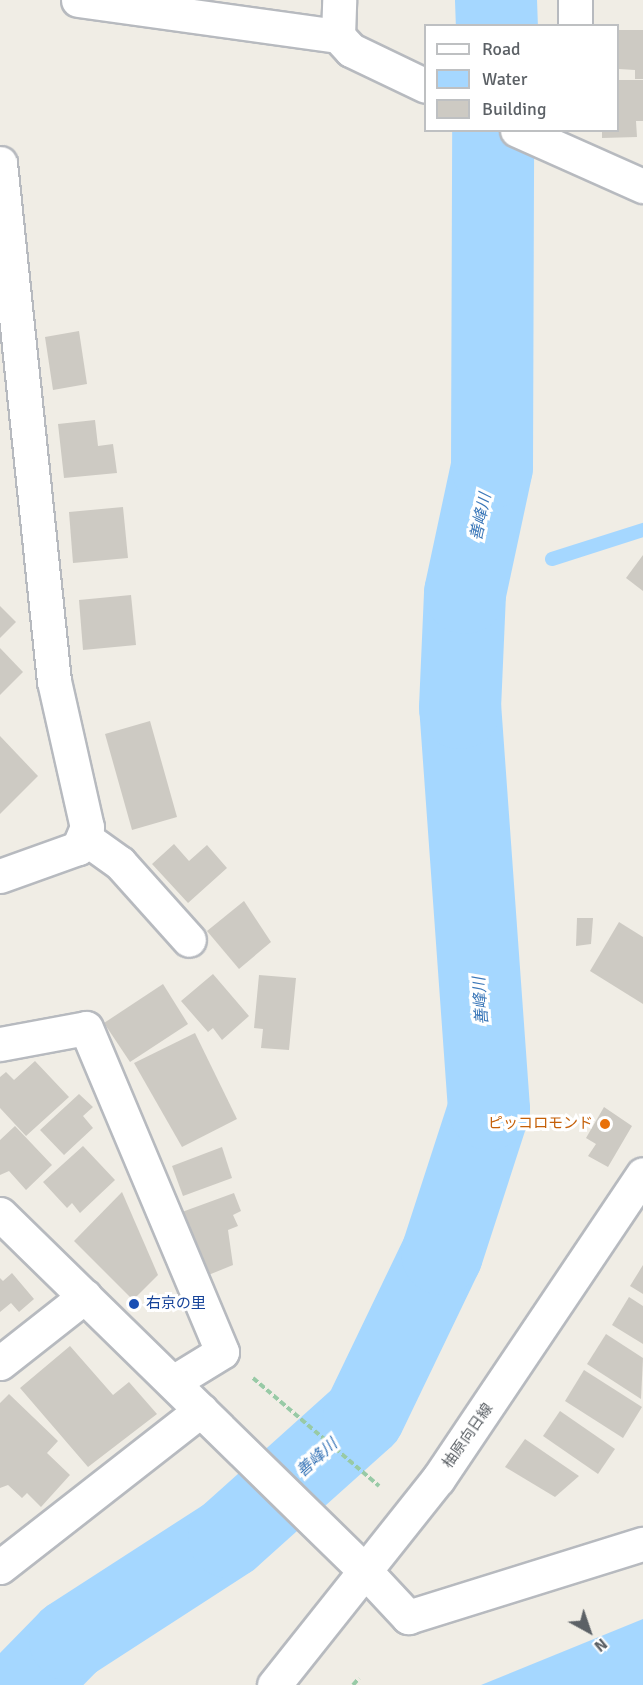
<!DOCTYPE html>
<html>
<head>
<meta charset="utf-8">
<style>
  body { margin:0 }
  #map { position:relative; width:643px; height:1685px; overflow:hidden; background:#f0ede5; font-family:Signika,"Noto Sans JP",sans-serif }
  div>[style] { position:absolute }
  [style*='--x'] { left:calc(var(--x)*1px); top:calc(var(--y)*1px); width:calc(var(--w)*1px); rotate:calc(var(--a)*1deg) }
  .water>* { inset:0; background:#a5d7ff }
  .stream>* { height:14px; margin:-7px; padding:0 7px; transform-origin:7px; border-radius:7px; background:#a5d7ff }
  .river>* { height:82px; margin:-41px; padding:0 41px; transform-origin:41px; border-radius:41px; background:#a5d7ff }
  .building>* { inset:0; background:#cdcac3 }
  .path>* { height:4px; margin-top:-2px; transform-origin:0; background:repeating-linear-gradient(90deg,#98caa6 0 6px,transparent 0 9px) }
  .roads { filter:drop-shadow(2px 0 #b7babf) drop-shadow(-2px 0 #b7babf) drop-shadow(0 2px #b7babf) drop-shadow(0 -2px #b7babf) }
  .minor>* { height:33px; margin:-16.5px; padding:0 16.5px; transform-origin:16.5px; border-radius:16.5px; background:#fff }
  .tertiary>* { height:33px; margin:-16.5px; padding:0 16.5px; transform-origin:16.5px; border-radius:16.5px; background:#fff }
  .secondary>* { height:33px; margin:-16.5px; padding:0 16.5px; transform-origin:16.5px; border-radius:16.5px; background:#fff }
  .dots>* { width:16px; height:16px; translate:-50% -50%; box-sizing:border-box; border:3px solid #fff; border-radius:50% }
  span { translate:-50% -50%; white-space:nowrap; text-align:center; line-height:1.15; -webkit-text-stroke:6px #fff; paint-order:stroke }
  .food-label { font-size:15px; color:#c56008 }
  .right { translate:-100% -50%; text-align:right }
  .transit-label { font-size:15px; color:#164399 }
  .left { translate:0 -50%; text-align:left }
  .street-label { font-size:15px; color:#5c6166 }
  .water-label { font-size:16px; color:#3b77b8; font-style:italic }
  .legend { position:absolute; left:424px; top:24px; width:195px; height:108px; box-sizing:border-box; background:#fff; border:2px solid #bec0c2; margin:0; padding:8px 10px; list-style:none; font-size:18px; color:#5c6166 }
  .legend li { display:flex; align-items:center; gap:12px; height:30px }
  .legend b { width:30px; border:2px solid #bec0c2 }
  .north { position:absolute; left:559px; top:1601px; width:60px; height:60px; -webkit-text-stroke:4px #fff; paint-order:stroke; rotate:140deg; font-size:16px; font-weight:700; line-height:24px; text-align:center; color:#5c6166 }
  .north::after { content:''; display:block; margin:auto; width:21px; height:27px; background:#5c6166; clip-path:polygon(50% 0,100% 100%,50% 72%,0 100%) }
</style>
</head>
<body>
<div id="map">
  <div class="water">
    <div style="clip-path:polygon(643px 1619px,643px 1685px,481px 1685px)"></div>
  </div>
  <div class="stream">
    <div style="--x:552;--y:559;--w:96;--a:-17.7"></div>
  </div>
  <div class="river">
    <div style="--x:496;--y:0;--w:26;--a:88"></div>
    <div style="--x:26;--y:1685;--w:63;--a:-45.6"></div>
    <div style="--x:70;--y:1640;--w:189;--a:-32.9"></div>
    <div style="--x:229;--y:1537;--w:181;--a:-41.9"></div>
    <div style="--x:364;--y:1416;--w:180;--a:-64.3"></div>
    <div style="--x:442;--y:1254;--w:152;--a:-72"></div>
    <div style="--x:489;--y:1109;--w:402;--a:-94.1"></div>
    <div style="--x:460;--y:708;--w:115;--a:-87.5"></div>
    <div style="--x:465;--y:593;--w:129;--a:-77.9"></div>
    <div style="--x:492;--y:467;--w:337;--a:-89.8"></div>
  </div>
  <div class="building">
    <div style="clip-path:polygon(619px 30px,643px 30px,643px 79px,635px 79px,635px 70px,619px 69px)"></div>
    <div style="clip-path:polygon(618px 80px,643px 80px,643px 121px,636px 121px,637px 137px,602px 138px,602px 130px,618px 130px)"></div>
    <div style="clip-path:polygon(79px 331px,87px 384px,53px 390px,45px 337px)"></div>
    <div style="clip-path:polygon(95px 420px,98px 446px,113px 444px,117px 473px,64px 478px,58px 424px)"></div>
    <div style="clip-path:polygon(123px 507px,128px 558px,73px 563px,69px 512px)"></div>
    <div style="clip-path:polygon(643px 555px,643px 591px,626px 578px)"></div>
    <div style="clip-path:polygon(131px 595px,136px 645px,83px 650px,79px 600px)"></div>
    <div style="clip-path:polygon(0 606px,16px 622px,0 638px)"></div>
    <div style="clip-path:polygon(0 648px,23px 672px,0 695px)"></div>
    <div style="clip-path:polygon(150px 721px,177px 817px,132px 830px,105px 734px)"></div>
    <div style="clip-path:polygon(0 736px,38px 776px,0 814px)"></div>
    <div style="clip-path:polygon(174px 844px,189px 861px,207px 845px,227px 868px,188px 903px,152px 864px)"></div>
    <div style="clip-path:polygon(244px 901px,271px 942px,239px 969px,207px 931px)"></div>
    <div style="clip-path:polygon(577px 918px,593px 918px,591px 944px,576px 946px)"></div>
    <div style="clip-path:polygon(619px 922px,643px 937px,643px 1004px,590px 971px)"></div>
    <div style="clip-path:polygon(213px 974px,249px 1016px,222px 1040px,213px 1028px,208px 1032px,181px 1001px)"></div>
    <div style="clip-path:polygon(259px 975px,296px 978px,289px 1050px,261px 1048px,263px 1029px,254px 1028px)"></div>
    <div style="clip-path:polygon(163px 984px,188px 1024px,130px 1062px,104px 1023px)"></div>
    <div style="clip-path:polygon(195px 1033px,237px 1119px,182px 1147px,134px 1063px)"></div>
    <div style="clip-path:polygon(35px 1061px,69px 1097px,26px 1136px,0 1108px,0 1077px,6px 1072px,14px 1080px)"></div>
    <div style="clip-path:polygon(79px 1094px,93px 1107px,83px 1116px,93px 1128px,64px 1155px,40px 1130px)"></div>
    <div style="clip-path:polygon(604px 1107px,632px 1126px,608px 1167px,588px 1156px,596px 1144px,586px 1138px)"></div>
    <div style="clip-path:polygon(15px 1126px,52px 1165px,26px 1190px,9px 1171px,0 1175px,0 1140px)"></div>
    <div style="clip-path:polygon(83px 1146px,115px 1180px,80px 1213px,72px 1203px,67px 1208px,43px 1182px)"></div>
    <div style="clip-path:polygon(222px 1147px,232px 1178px,183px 1196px,172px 1166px)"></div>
    <div style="clip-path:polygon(122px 1192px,158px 1275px,133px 1300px,74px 1241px)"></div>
    <div style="clip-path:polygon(234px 1193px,241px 1211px,233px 1215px,238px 1226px,228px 1230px,233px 1265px,206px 1276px,182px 1212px)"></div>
    <div style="clip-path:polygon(643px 1265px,643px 1294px,630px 1286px)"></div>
    <div style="clip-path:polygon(12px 1273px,34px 1299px,19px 1312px,11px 1303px,0 1312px,0 1278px,3px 1281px)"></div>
    <div style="clip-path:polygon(629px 1297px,643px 1306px,643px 1344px,612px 1325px)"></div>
    <div style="clip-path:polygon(606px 1334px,643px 1358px,641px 1399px,587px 1364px)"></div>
    <div style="clip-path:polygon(70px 1346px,113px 1395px,129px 1382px,157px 1414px,88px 1467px,20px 1388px)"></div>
    <div style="clip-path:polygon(584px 1370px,642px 1407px,623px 1438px,565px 1401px)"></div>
    <div style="clip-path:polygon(9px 1394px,58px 1441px,47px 1453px,70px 1475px,41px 1507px,27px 1493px,22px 1498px,8px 1485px,0 1488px,0 1403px)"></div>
    <div style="clip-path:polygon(560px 1411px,615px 1449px,598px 1474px,543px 1436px)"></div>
    <div style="clip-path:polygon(525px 1439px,579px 1476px,555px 1497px,505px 1467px)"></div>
  </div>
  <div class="path">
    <div style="--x:253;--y:1378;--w:166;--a:40.6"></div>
    <div style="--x:353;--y:1685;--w:9;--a:-49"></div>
  </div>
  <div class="roads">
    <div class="minor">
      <div style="--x:78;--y:0;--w:262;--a:7.9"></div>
      <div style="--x:338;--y:36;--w:19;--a:47"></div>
      <div style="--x:351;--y:50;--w:83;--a:25.6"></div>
      <div style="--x:575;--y:26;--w:26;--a:-90"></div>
      <div style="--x:338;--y:36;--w:36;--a:-88"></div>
      <div style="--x:517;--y:130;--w:138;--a:24"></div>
      <div style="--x:0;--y:163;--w:521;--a:84.05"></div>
      <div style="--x:54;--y:681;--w:150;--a:77.3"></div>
      <div style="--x:87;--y:827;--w:23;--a:113"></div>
      <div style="--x:78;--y:848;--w:83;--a:160.3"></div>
      <div style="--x:85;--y:838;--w:43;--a:35.5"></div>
      <div style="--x:120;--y:863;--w:103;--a:48.1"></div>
      <div style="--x:0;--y:1044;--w:87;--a:-10.5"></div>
      <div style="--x:86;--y:1028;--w:351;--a:67.2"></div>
      <div style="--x:222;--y:1352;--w:57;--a:148.5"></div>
      <div style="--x:0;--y:1214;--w:512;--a:44.37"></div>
      <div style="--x:0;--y:1363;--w:108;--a:-38.2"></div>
      <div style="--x:0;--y:1567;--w:255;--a:-38"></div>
    </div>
    <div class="tertiary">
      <div style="--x:366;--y:1572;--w:62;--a:47"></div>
      <div style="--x:408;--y:1617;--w:246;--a:-17.3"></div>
    </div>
    <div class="secondary">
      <div style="--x:274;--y:1685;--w:263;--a:-51.5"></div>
      <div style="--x:438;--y:1479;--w:367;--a:-56.1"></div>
    </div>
  </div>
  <div class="dots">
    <div style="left:605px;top:1124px;background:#e8710a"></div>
    <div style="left:134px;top:1304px;background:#1a4fb4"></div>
  </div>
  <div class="food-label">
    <span class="right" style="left:593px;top:1124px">ピッコロモンド</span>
  </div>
  <div class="transit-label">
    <span class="left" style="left:146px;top:1304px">右京の里</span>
  </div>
  <div class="street-label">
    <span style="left:468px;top:1436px;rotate:-55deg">柚原向日線</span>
  </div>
  <div class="water-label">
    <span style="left:481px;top:517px;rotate:-78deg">善峰川</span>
    <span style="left:481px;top:1001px;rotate:-94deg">善峰川</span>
    <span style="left:317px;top:1458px;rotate:-42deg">善峰川</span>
  </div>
  <ul class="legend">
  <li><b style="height:8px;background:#fff"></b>Road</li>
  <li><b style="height:16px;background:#a5d7ff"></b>Water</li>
  <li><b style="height:16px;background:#cdcac3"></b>Building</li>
  </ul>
  <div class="north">N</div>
</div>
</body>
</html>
